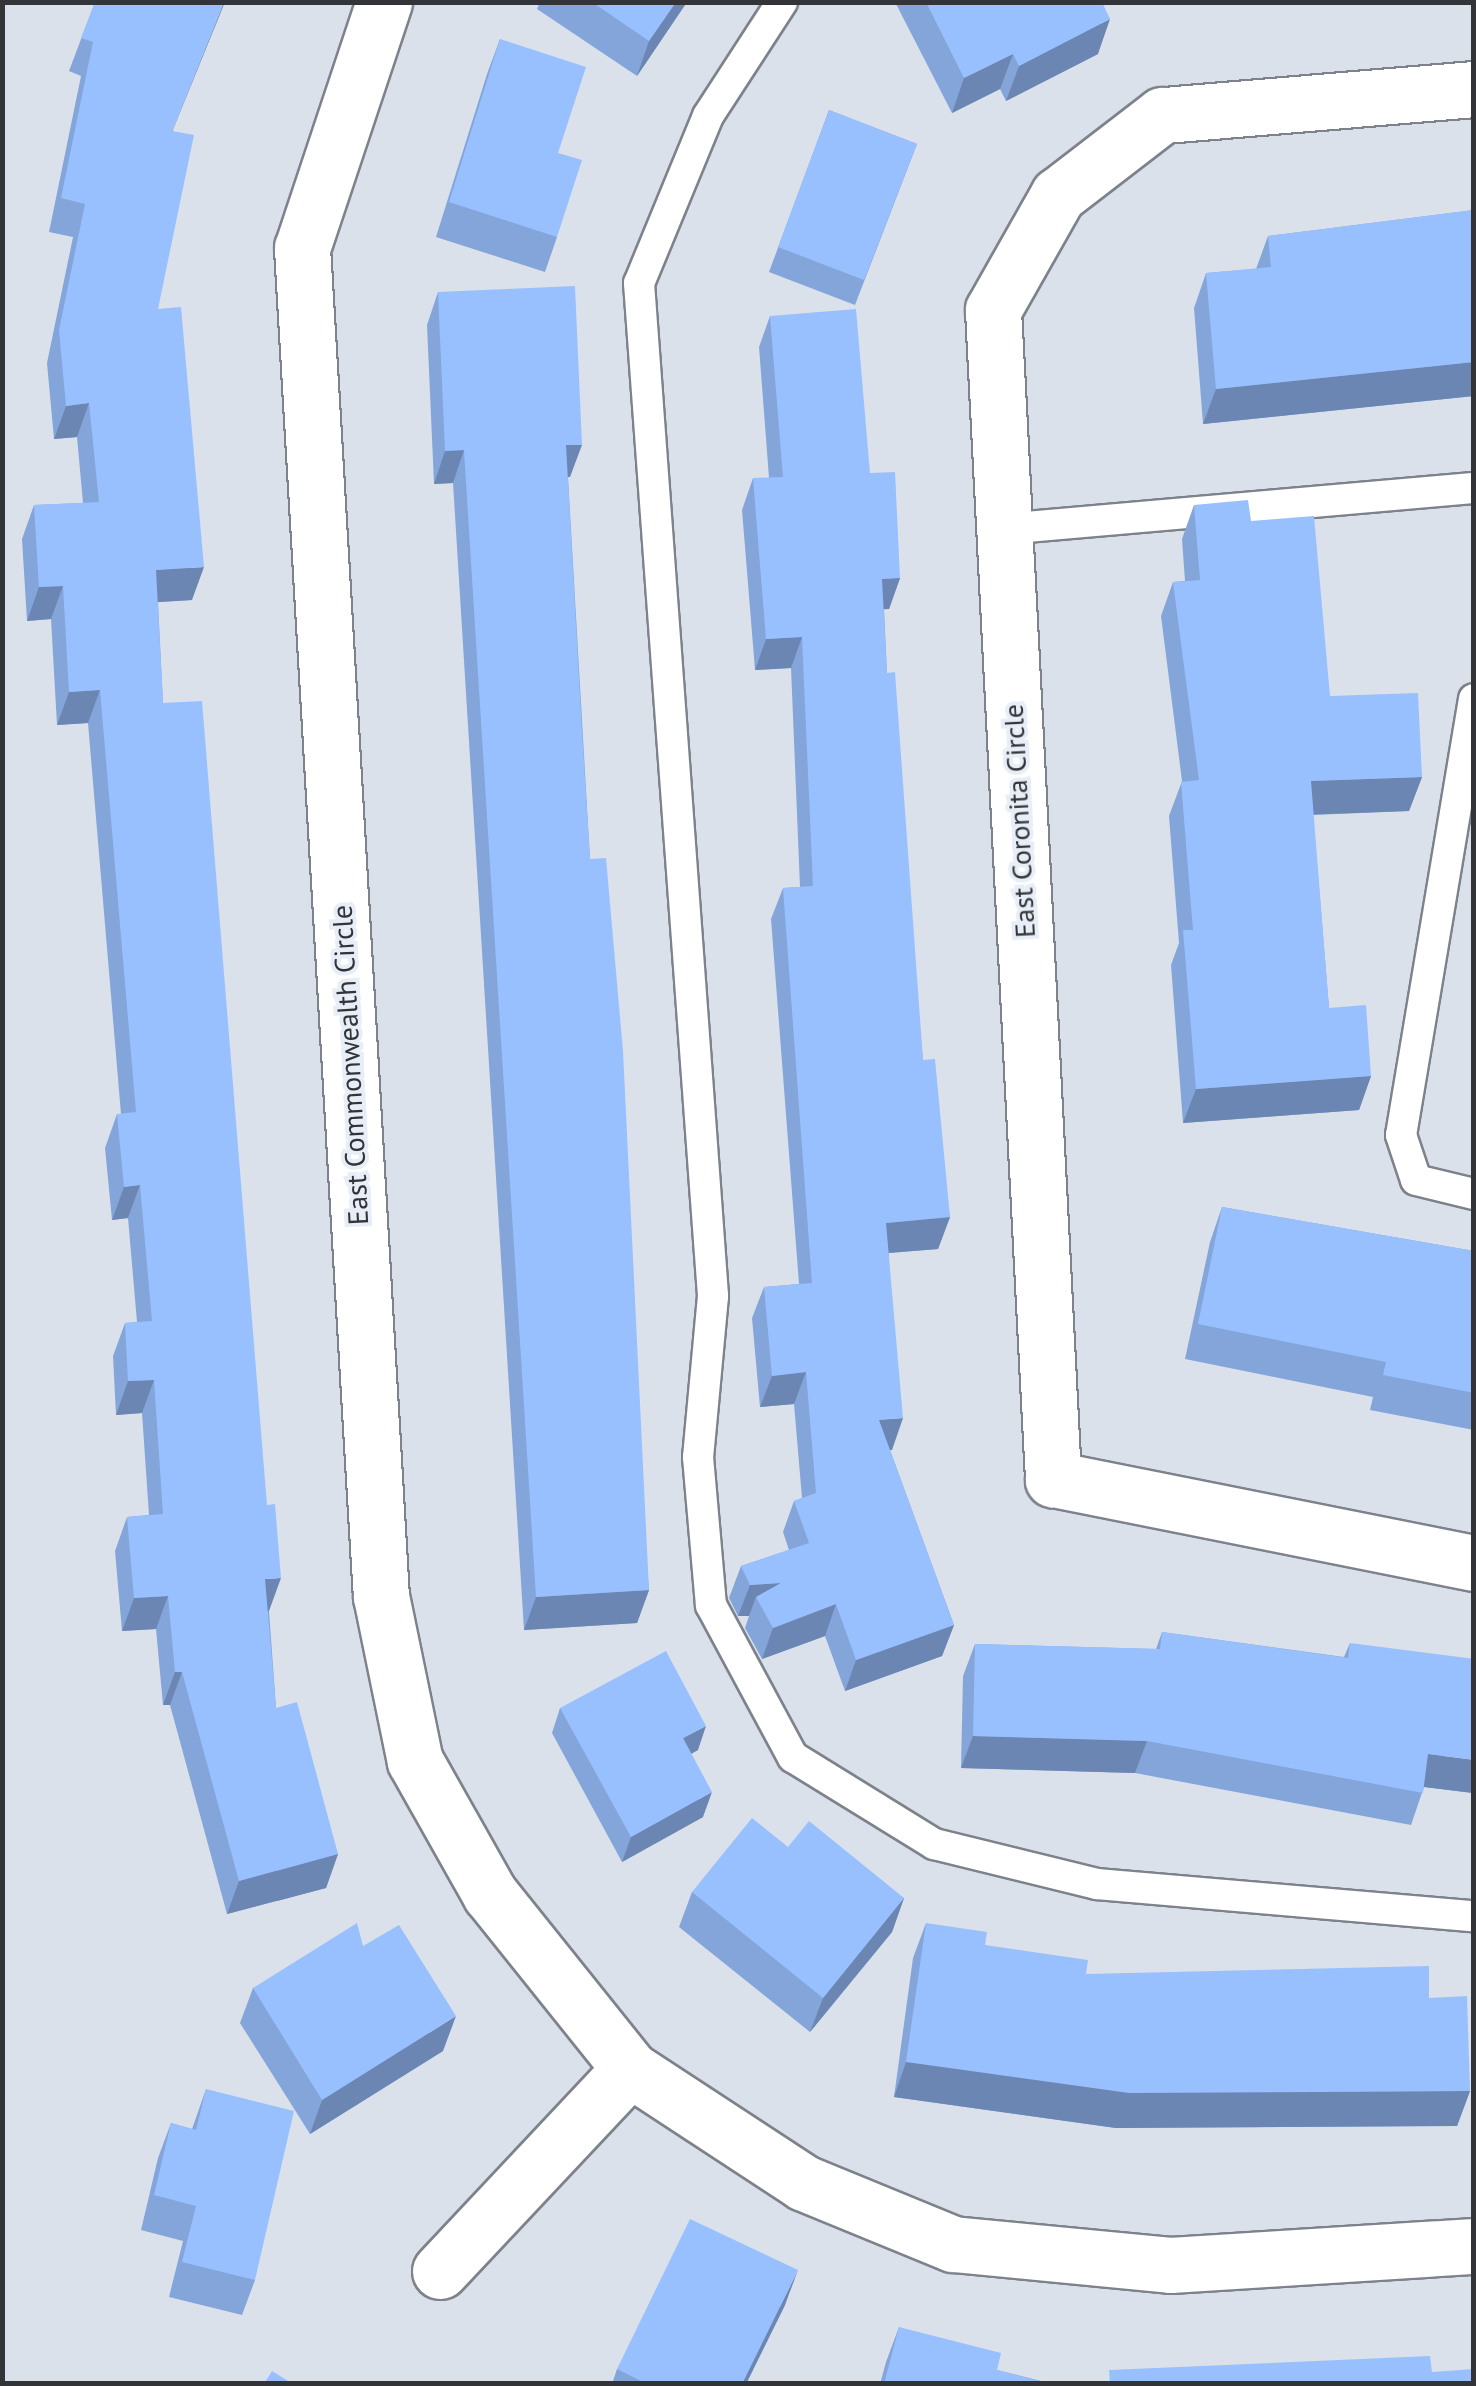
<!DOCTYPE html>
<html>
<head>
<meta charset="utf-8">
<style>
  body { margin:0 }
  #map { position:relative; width:1476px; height:2386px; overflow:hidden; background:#dbe1ea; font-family:"PT Sans",sans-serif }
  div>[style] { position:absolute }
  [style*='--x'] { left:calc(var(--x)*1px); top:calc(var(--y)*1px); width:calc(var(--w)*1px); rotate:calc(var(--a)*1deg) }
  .roads { filter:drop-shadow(2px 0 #7d828b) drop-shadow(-2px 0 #7d828b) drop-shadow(0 2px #7d828b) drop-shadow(0 -2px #7d828b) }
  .service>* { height:30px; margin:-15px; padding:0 15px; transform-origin:15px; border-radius:15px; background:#fff }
  .minor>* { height:55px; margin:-27.5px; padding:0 27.5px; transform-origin:27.5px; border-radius:27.5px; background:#fff }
  .wall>* { inset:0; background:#84a5da }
  .shaded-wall>* { inset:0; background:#6b86b2 }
  .building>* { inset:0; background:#99c0fe }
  span { translate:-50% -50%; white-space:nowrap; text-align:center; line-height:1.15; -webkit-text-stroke:8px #e8eef7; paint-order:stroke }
  .street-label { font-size:28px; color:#323437 }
  .frame { position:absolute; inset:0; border:5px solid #323437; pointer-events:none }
</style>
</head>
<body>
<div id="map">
  <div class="roads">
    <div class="service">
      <div style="--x:782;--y:2;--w:136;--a:123"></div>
      <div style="--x:708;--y:116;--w:181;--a:112.4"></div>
      <div style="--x:639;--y:283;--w:1016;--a:85.82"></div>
      <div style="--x:713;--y:1296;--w:162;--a:95.3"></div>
      <div style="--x:698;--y:1457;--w:149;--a:85"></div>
      <div style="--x:711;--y:1605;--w:173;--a:61.7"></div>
      <div style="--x:793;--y:1757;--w:166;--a:31.7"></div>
      <div style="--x:934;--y:1844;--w:168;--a:13.8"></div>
      <div style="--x:1097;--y:1884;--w:378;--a:4.9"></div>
      <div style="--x:1004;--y:529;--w:472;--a:-5"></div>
      <div style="--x:1474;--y:699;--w:442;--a:99.5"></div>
      <div style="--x:1401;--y:1135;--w:47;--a:71.6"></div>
      <div style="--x:1416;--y:1180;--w:60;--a:13.6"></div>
    </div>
    <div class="minor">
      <div style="--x:384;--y:2;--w:259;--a:108.4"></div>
      <div style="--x:302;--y:248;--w:1350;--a:86.65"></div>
      <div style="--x:381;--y:1596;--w:168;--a:78.4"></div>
      <div style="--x:415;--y:1761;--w:153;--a:60.6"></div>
      <div style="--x:490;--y:1894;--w:224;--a:51.3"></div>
      <div style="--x:630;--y:2069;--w:208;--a:33.2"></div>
      <div style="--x:804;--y:2183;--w:161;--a:22.3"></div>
      <div style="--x:953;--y:2244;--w:218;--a:5.5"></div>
      <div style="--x:1170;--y:2265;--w:305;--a:-3.6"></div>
      <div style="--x:1474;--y:89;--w:313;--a:175.2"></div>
      <div style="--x:1162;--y:115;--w:131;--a:142.4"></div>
      <div style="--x:1058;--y:195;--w:132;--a:119.5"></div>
      <div style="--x:993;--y:310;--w:1171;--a:87.06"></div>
      <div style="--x:1053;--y:1479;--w:429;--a:11.3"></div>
      <div style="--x:440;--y:2271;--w:277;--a:-46.8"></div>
    </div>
  </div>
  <div class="wall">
    <div style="clip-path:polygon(95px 2px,173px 131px,158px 309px,192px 600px,158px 602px,163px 703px,269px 1611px,276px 1708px,338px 1854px,326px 1888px,227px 1914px,170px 1705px,163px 1705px,156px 1629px,122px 1631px,115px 1551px,127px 1517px,149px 1515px,142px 1413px,116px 1415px,113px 1356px,125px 1323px,137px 1322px,128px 1218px,112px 1220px,105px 1148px,117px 1114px,121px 1114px,88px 723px,57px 725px,51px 619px,27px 621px,22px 539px,34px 505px,83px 503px,77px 437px,54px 439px,47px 363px,73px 237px,49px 232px,81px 76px,69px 71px)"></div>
    <div style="clip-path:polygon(540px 2px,687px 2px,637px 76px,537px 9px)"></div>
    <div style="clip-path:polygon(895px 2px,1102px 2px,1098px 54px,1006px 101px,1000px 89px,952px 113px)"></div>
    <div style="clip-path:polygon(500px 39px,557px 237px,545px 272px,436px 237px,487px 74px)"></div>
    <div style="clip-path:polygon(829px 110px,917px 144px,855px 305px,769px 272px)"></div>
    <div style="clip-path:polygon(1474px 210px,1474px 396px,1203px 424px,1194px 308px,1206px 273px,1256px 269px,1268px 236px)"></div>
    <div style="clip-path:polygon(438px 292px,570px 477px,568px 477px,590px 859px,649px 1590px,637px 1623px,524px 1630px,453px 483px,434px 484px,427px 325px)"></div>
    <div style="clip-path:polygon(770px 316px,870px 473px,900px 578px,889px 609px,884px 609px,887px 673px,923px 1060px,950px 1217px,938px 1249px,889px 1253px,892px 1450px,890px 1450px,954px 1625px,942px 1656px,845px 1691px,825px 1636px,762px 1659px,745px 1628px,749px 1616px,738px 1616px,729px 1598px,741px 1566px,789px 1550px,783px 1532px,794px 1501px,802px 1498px,794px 1404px,760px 1407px,752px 1318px,764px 1287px,799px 1284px,771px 919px,783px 888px,800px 887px,791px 668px,755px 670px,742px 510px,753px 478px,769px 478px,759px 347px)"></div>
    <div style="clip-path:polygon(1194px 505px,1251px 521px,1330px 696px,1422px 777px,1409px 811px,1313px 815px,1329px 1008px,1371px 1076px,1359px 1110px,1183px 1123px,1171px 965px,1179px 943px,1169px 816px,1182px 781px,1161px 616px,1173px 582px,1185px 581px,1182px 539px)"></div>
    <div style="clip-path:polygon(1222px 1207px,1474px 1251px,1474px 1430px,1370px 1410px,1373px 1397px,1185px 1359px,1210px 1242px)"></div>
    <div style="clip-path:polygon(1162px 1632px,1344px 1657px,1350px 1643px,1473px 1793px,1424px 1787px,1411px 1825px,1135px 1773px,961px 1768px,963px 1676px,975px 1644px,1156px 1649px)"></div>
    <div style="clip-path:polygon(560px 1708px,698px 1750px,691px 1754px,703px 1817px,622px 1862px,552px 1733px)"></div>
    <div style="clip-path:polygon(788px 1847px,904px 1898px,892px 1932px,810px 2032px,679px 1927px,692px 1892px)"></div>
    <div style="clip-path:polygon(926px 1923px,985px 1945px,1086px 1974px,1429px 1998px,1470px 2091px,1457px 2126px,1116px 2128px,894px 2097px,913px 1958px)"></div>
    <div style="clip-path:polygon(363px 1946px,443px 2051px,310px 2134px,240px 2023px,253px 1988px)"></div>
    <div style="clip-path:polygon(206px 2089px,255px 2280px,242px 2315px,169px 2297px,183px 2241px,141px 2230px,158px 2158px,171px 2123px,192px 2129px)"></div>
    <div style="clip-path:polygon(785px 2305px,746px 2384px,612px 2384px,617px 2369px)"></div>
    <div style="clip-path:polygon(899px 2327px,997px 2370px,1049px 2383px,880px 2384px,886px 2362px)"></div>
  </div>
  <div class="shaded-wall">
    <div style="clip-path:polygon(224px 2px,225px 2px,159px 164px,172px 131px)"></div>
    <div style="clip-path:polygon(676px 2px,687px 2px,637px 76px,649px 41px)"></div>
    <div style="clip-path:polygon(1110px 19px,1098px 54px,1006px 101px,1019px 66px)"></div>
    <div style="clip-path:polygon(1013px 54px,1000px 89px,952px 113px,964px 78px)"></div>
    <div style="clip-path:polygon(1474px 362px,1474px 396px,1203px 424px,1216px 389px)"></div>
    <div style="clip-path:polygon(89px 403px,77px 437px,54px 439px,66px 406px)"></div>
    <div style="clip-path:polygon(566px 445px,582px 445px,570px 477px,554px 478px)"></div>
    <div style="clip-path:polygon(464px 450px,453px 483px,434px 484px,445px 451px)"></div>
    <div style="clip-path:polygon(204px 567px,192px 600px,144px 603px,156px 570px)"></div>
    <div style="clip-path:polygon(900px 578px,889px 609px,871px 610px,882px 579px)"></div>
    <div style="clip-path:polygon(63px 586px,51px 619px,27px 621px,39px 587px)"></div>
    <div style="clip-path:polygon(802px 637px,791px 668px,755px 670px,766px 639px)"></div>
    <div style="clip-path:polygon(100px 690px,88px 723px,57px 725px,69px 692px)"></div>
    <div style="clip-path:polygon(1422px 777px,1409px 811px,1298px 815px,1311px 781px)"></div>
    <div style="clip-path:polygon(1371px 1076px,1359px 1110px,1183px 1123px,1196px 1089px)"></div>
    <div style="clip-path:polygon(140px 1185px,128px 1218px,112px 1220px,124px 1187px)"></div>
    <div style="clip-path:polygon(950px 1217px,938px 1249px,875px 1254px,886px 1223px)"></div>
    <div style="clip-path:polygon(806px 1372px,794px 1404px,760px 1407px,772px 1376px)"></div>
    <div style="clip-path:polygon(154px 1380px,142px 1413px,116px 1415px,128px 1381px)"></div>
    <div style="clip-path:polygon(903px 1418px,892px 1450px,868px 1452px,879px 1420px)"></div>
    <div style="clip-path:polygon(281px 1578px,269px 1611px,253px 1612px,265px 1579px)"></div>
    <div style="clip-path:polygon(781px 1583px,756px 1597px,749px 1616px,738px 1616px,750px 1585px)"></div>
    <div style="clip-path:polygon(649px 1590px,637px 1623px,524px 1630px,536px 1597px)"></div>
    <div style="clip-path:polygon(168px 1596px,156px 1629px,122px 1631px,134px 1598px)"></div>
    <div style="clip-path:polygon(836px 1604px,825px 1636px,762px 1659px,773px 1628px)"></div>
    <div style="clip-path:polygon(954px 1625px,942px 1656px,845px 1691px,856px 1660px)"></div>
    <div style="clip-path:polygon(175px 1672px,182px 1672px,170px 1705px,163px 1705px)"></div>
    <div style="clip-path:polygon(706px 1726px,698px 1750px,674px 1763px,683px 1738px)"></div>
    <div style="clip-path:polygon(973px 1736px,1147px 1741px,1135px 1773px,961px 1768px)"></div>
    <div style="clip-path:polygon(1428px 1754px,1474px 1760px,1473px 1793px,1416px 1786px)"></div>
    <div style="clip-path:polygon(712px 1792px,703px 1817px,622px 1862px,631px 1837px)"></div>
    <div style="clip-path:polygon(338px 1854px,326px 1888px,227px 1914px,239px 1881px)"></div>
    <div style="clip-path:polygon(904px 1898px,892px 1932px,810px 2032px,823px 1998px)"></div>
    <div style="clip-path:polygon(456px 2016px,443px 2051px,310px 2134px,322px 2100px)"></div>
    <div style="clip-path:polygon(906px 2062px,1470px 2091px,1457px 2126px,1116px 2128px,894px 2097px)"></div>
    <div style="clip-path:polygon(798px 2270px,785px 2305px,746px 2384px,742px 2384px)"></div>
  </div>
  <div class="building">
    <div style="clip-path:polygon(95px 2px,224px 2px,172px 131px,194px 135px,158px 309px,181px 307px,204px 567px,156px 570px,163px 703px,202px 701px,267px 1505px,275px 1504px,281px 1578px,265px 1579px,276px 1708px,297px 1702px,338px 1854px,239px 1881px,182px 1672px,175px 1672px,168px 1596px,134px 1598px,127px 1517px,163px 1514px,154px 1380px,128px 1381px,125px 1323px,152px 1321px,140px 1185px,124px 1187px,117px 1114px,136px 1112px,100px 690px,69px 692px,63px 586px,39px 587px,34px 505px,99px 502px,89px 403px,66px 406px,59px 330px,85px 204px,61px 198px,93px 42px,81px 38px)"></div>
    <div style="clip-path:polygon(592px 2px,676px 2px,649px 41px)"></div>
    <div style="clip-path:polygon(926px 2px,1102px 2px,1110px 19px,1019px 66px,1013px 54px,964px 78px)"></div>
    <div style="clip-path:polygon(500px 39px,586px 67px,558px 153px,582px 160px,557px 237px,449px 202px)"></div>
    <div style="clip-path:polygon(829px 110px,917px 144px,864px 280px,778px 247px)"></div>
    <div style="clip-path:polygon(1474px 210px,1474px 362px,1216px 389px,1206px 273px,1271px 267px,1268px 236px)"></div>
    <div style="clip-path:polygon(575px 286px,582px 445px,566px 445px,582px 732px,590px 859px,606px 858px,623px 1051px,649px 1590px,536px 1597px,464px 450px,445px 451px,438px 292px)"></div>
    <div style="clip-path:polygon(856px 309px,870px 473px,895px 472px,900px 578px,882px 579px,887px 673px,895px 672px,923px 1060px,935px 1059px,950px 1217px,886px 1223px,903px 1418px,879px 1420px,954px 1625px,856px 1660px,836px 1604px,773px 1628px,756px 1597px,781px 1583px,750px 1585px,741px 1566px,809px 1543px,794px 1501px,816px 1493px,806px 1372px,772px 1376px,764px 1287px,812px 1283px,783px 888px,813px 886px,802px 637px,766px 639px,753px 478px,783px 477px,770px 316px)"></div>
    <div style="clip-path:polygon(1248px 500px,1251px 521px,1314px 516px,1330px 696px,1418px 693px,1422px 777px,1311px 781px,1329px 1008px,1366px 1005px,1371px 1076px,1196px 1089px,1183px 930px,1193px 930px,1181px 782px,1199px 780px,1173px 582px,1200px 580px,1194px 505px)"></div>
    <div style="clip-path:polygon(1222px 1207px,1474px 1251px,1474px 1393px,1383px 1375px,1386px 1362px,1198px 1324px)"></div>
    <div style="clip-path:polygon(1162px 1632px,1348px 1658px,1350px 1643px,1474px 1659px,1474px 1760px,1428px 1754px,1423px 1793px,1147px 1741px,973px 1736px,975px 1644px,1160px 1649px)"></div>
    <div style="clip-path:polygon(666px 1651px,706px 1726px,683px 1738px,712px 1792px,631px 1837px,560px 1708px)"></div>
    <div style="clip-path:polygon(752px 1818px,788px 1847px,809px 1821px,904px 1898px,823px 1998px,692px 1892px)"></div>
    <div style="clip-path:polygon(357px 1923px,363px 1946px,399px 1925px,456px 2016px,322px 2100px,253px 1988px)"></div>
    <div style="clip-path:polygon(926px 1923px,987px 1932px,985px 1945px,1088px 1960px,1086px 1974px,1429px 1966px,1429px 1998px,1467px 1996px,1470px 2091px,1129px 2093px,906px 2062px)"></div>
    <div style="clip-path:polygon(206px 2089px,294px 2111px,255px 2280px,182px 2262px,196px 2206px,154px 2195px,171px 2123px,196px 2130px)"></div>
    <div style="clip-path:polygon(690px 2219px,798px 2270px,742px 2384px,647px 2384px,617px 2369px)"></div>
    <div style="clip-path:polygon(899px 2327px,1001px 2353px,997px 2370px,1049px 2384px,884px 2384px)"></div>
    <div style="clip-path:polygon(1430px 2356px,1432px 2372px,1474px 2369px,1474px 2384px,1110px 2384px,1109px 2370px)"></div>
    <div style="clip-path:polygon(272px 2371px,293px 2384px,264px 2384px)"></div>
  </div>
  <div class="street-label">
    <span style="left:1019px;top:821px;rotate:-93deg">East Coronita Circle</span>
    <span style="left:350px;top:1065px;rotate:-93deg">East Commonwealth Circle</span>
  </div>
  <div class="frame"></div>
</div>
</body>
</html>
